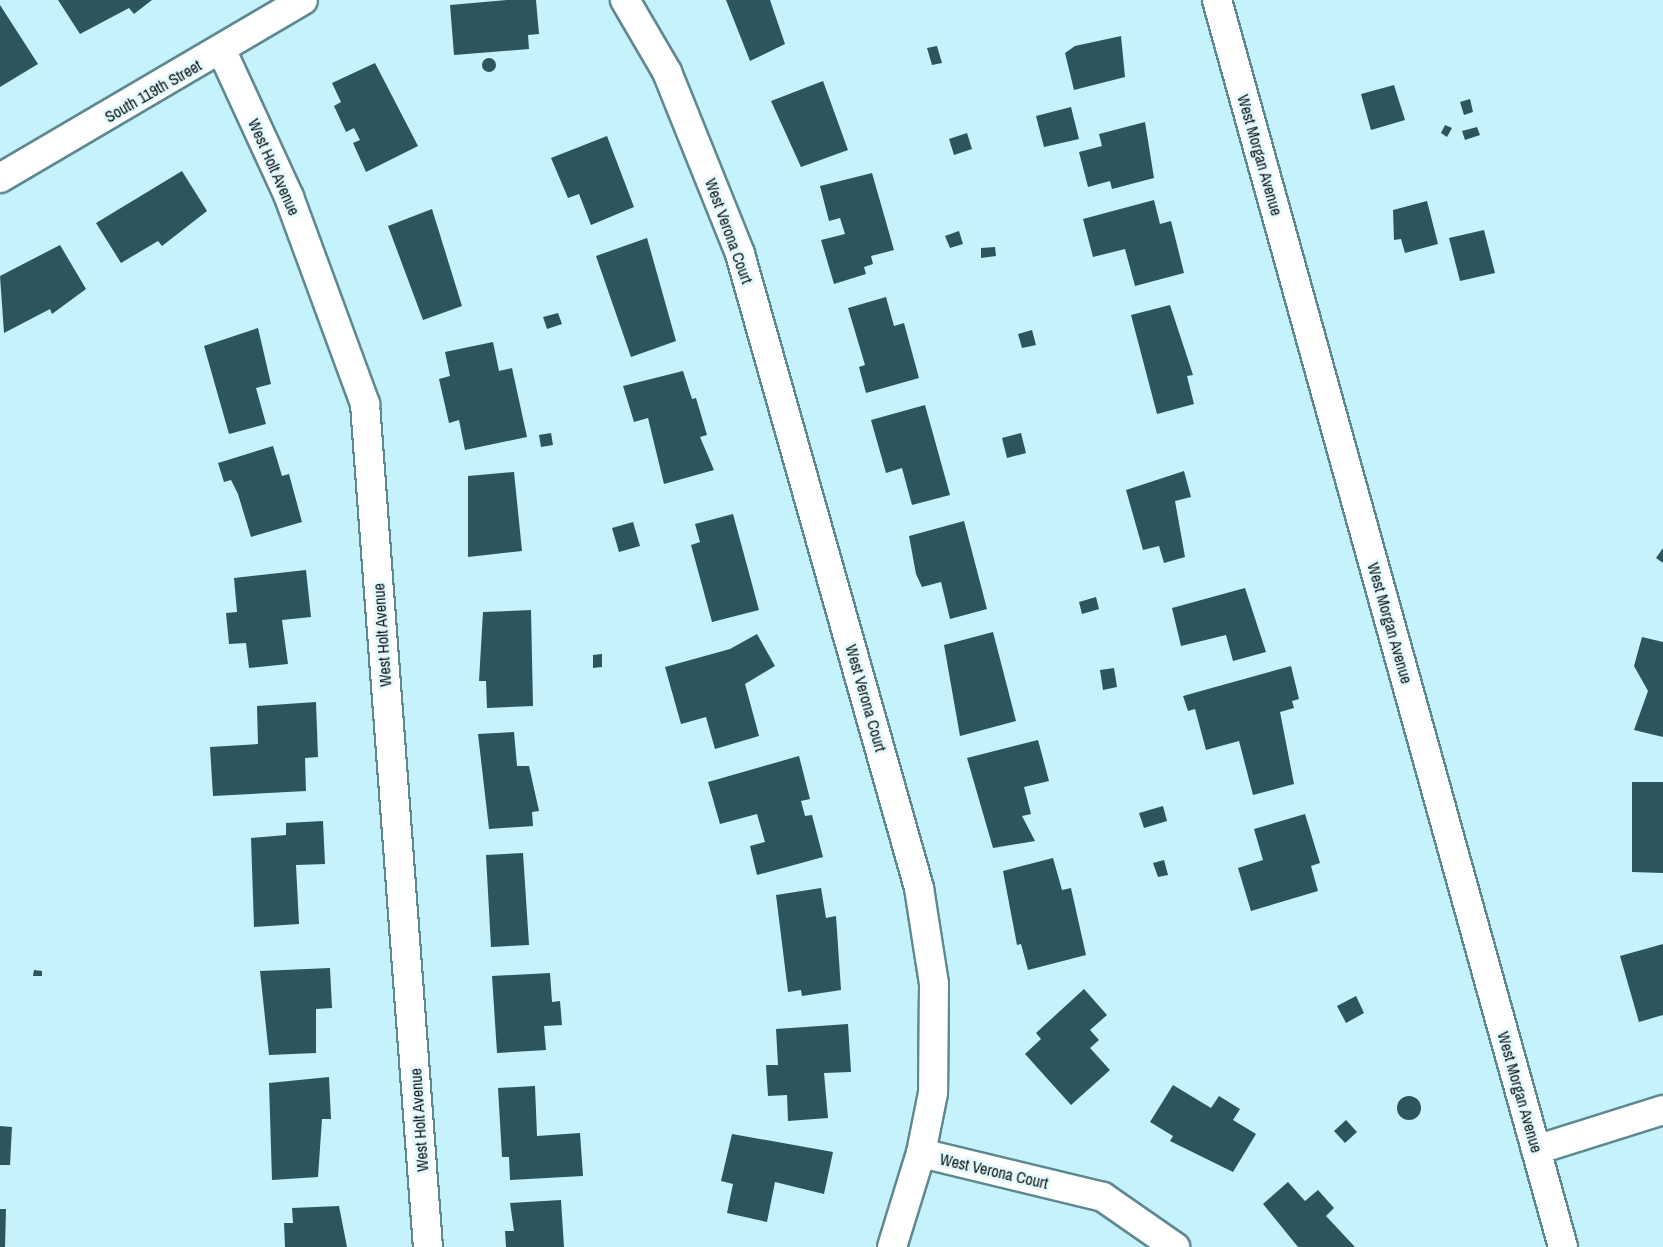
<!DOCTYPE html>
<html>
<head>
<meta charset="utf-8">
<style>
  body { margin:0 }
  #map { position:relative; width:1663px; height:1247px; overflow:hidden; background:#c6f2fc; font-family:"Archivo Narrow",sans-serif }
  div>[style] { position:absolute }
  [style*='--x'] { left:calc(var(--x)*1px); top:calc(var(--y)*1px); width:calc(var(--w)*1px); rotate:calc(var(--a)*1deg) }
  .building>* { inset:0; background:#2d555d }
  .round { border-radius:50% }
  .roads { filter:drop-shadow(2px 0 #5f8991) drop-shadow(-2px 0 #5f8991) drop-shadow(0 2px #5f8991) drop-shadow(0 -2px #5f8991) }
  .minor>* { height:28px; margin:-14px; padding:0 14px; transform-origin:14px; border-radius:14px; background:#fff }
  span { translate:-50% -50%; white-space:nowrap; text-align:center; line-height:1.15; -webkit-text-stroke:6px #e9fafe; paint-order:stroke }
  .street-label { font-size:16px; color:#051519 }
</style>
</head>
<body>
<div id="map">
  <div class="building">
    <div style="clip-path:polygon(58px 0,152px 0,134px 14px,129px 8px,80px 34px)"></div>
    <div style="clip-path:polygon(507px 0,536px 0,539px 34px,528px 35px,529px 49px,454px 55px,450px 5px)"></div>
    <div style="clip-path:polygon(726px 0,770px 0,785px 44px,750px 61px)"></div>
    <div style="clip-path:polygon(0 5px,38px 64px,0 87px)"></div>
    <div style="clip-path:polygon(1121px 36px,1125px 77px,1074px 90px,1065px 53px,1075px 46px)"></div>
    <div style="clip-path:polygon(937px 46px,942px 63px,932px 65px,927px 48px)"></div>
    <div class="round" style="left:482px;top:58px;width:14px;height:14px"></div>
    <div style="clip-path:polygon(375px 63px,418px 146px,366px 172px,353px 143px,360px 140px,354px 128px,346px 132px,334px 106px,341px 102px,332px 83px)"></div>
    <div style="clip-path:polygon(823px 81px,848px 150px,801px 167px,771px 101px)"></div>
    <div style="clip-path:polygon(1394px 85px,1405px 120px,1371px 130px,1361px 94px)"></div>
    <div style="clip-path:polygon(1470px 99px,1473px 112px,1464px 115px,1460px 102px)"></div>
    <div style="clip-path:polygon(1071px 107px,1079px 139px,1044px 147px,1036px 116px)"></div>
    <div style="clip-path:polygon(1145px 122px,1154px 178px,1112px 189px,1110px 181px,1088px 187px,1079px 152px,1102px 146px,1099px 134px)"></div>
    <div style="clip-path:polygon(1445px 125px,1452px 128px,1447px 137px,1441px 133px)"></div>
    <div style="clip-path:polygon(1477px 127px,1480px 135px,1465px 140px,1462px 131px)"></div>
    <div style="clip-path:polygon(967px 133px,972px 149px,954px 155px,949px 139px)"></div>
    <div style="clip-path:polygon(607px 136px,634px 207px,591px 225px,579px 194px,568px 198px,551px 158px)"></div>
    <div style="clip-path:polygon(182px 171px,207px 211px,162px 246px,158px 241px,121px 263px,96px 223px)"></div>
    <div style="clip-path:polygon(872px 173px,894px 250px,871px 256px,873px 264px,864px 267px,866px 274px,834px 284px,821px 240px,845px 234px,840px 218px,829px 221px,820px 186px)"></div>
    <div style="clip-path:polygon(1154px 200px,1160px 224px,1171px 221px,1184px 273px,1135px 286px,1125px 249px,1093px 257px,1083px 219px)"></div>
    <div style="clip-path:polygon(1427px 201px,1438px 244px,1405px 253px,1401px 239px,1394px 240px,1393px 210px)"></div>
    <div style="clip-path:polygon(432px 209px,462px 306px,423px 320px,388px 226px)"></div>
    <div style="clip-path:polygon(1484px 230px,1495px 273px,1460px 281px,1449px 238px)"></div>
    <div style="clip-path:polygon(959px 231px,963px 244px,950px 248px,945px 236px)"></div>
    <div style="clip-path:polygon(647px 238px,676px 341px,631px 357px,596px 256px)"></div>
    <div style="clip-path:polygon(60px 245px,86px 289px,52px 314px,50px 309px,4px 333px,0 276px)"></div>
    <div style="clip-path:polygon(995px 247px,996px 256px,981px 258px,981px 248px)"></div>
    <div style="clip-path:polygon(886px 297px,894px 326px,904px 323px,919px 378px,866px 393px,859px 367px,865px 365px,848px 308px)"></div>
    <div style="clip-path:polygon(1170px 305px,1193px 375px,1187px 376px,1194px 404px,1157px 414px,1131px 315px)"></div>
    <div style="clip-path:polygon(558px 313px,562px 324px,547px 329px,543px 317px)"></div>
    <div style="clip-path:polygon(258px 328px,271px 384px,256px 388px,266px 424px,229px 434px,204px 346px)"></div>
    <div style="clip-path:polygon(1032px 330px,1036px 345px,1022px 348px,1018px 334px)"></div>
    <div style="clip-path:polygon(493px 342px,499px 371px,512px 368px,527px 437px,465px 450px,459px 420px,449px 423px,439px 379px,450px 376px,445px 352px)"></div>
    <div style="clip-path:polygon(683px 371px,692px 399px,696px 398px,707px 435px,700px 437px,714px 470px,664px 484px,648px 418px,634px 422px,623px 386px)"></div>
    <div style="clip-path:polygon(925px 405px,950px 495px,912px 505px,902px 468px,886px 473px,871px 420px)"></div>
    <div style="clip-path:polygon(551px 433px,553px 445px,541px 447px,539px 435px)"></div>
    <div style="clip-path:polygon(1021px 433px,1026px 453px,1007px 458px,1002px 438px)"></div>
    <div style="clip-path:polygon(273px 446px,282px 476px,289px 474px,302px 522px,251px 537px,238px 494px,231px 480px,224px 482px,218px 463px)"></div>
    <div style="clip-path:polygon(1184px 471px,1191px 497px,1175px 501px,1185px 557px,1164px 563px,1159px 546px,1143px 550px,1126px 490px)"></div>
    <div style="clip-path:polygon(514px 472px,522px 551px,468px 557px,468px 476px)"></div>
    <div style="clip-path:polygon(733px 514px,759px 610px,712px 622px,691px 545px,700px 542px,695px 524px)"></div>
    <div style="clip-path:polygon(964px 521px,987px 609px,950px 619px,941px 582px,922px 587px,916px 574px,909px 536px)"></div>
    <div style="clip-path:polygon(633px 522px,640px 546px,619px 552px,612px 528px)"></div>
    <div style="clip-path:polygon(1663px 548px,1663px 563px,1656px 558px)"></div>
    <div style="clip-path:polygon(306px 570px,311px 617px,282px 620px,288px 664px,249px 668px,246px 643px,229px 644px,226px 613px,237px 612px,234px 578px)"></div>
    <div style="clip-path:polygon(1245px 588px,1266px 652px,1233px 661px,1226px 635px,1181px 646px,1172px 608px)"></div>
    <div style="clip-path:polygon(1096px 597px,1099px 609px,1082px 614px,1079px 602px)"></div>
    <div style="clip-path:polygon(531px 610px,533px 706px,487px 708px,486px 681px,479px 681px,483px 612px)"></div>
    <div style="clip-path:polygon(993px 632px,1016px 721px,960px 736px,944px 645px)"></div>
    <div style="clip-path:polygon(757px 634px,775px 666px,745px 684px,759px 736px,715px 749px,706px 717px,681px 724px,665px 667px,730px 649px)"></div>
    <div style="clip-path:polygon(1642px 637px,1663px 642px,1663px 737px,1634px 730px,1648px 691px,1634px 666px)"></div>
    <div style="clip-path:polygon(602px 654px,602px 667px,593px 668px,593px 655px)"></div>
    <div style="clip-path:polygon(1291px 666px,1299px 699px,1292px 701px,1294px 708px,1280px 712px,1294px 784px,1253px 795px,1239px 741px,1206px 750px,1195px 709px,1188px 711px,1183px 696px)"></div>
    <div style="clip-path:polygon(1114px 668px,1117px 687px,1103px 690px,1100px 670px)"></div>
    <div style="clip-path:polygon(316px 702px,318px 757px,305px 758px,306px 791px,213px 796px,210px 747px,258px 744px,257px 706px)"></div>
    <div style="clip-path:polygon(514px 732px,517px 766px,529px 766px,539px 811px,532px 812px,533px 826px,489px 829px,478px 734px)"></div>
    <div style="clip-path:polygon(1038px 740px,1049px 781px,1024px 787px,1031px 814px,1022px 816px,1035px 841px,993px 848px,967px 758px)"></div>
    <div style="clip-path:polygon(799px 756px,810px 799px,801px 801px,805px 816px,812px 815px,823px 857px,757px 875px,750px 846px,765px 842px,757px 814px,720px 824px,708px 782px)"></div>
    <div style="clip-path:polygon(1632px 782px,1663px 782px,1663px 873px,1632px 872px)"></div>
    <div style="clip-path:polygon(1163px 806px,1167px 821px,1144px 828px,1139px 813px)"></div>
    <div style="clip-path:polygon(1305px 814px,1320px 863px,1311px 866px,1318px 891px,1251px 911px,1238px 868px,1263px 860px,1254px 829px)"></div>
    <div style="clip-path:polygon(323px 821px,325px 864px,296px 865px,299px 924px,254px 927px,251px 838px,286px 835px,286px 823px)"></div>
    <div style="clip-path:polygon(523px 853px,529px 945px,491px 947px,486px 855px)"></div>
    <div style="clip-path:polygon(1053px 858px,1062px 890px,1071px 888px,1086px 955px,1028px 970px,1021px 944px,1017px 945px,1003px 871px)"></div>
    <div style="clip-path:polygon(1164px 860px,1168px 875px,1158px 877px,1153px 863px)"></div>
    <div style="clip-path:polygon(821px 888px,826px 918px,836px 916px,841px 990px,802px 996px,801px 990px,788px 992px,776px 895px)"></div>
    <div style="clip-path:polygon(1663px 944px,1663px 1015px,1639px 1022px,1620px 956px)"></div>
    <div style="clip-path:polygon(330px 968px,332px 1008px,316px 1009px,316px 1053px,269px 1055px,260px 971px)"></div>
    <div style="clip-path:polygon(34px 970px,42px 971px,42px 976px,33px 976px)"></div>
    <div style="clip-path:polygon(550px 973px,552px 1002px,560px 1001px,562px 1025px,544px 1026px,546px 1050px,497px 1053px,492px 976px)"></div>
    <div style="clip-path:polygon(1084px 989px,1107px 1015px,1090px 1030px,1099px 1040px,1090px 1048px,1110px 1070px,1071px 1105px,1025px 1054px,1041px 1039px,1036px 1033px)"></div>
    <div style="clip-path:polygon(1356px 996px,1364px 1013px,1346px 1023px,1337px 1006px)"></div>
    <div style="clip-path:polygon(848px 1024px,851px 1072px,824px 1073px,828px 1118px,788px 1121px,787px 1095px,768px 1096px,766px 1065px,778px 1065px,776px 1029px)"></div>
    <div style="clip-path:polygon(329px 1077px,331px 1119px,322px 1119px,318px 1177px,272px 1180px,269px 1083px)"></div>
    <div style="clip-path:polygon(1173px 1085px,1211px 1108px,1219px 1096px,1240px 1109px,1233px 1120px,1256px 1134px,1233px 1172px,1170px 1141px,1173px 1136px,1150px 1122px)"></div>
    <div style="clip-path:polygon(535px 1086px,537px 1136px,580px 1133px,583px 1176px,510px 1180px,509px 1157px,502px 1157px,498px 1088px)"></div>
    <div class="round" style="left:1397px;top:1096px;width:24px;height:24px"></div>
    <div style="clip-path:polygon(1346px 1120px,1357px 1132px,1345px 1143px,1334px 1131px)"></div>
    <div style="clip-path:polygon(0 1126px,12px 1127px,10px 1165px,0 1165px)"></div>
    <div style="clip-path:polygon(732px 1134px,833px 1152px,824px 1194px,775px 1182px,767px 1222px,727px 1213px,733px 1184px,721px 1181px)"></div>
    <div style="clip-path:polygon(1288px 1182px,1305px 1201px,1318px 1190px,1334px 1208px,1326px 1216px,1355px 1247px,1298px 1247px,1263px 1204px)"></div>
    <div style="clip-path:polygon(561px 1200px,564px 1247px,506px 1247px,505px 1231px,514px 1231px,510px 1203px)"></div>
    <div style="clip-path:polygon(339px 1206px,347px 1247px,285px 1247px,284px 1223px,293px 1223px,292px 1208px)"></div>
    <div style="clip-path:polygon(0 1209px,6px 1209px,5px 1247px,0 1247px)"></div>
  </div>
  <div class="roads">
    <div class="minor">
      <div style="--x:625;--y:0;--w:83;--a:59.7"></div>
      <div style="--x:667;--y:72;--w:196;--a:68.1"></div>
      <div style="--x:740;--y:254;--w:659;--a:74.23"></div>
      <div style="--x:919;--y:888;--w:97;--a:81.1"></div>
      <div style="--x:934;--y:984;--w:109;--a:90.5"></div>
      <div style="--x:933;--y:1093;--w:61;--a:101.3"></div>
      <div style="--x:921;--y:1153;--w:187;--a:13.6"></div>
      <div style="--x:1103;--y:1197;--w:88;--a:34.8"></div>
      <div style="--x:1217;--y:0;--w:1294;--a:74.49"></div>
      <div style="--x:222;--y:51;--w:161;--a:65.3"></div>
      <div style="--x:289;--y:197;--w:221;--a:69.8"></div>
      <div style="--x:365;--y:404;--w:845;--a:85.73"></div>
      <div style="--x:0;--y:178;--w:351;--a:-30.4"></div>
      <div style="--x:1536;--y:1150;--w:133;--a:-17.5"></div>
      <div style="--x:892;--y:1247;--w:98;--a:-72.9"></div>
    </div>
  </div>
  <div class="street-label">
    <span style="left:153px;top:91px;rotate:-30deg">South 119th Street</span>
    <span style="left:1260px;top:155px;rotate:74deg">West Morgan Avenue</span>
    <span style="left:274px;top:167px;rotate:66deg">West Holt Avenue</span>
    <span style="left:729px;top:231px;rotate:70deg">West Verona Court</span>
    <span style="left:1390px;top:623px;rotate:74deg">West Morgan Avenue</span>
    <span style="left:382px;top:635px;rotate:-94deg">West Holt Avenue</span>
    <span style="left:866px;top:698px;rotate:74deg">West Verona Court</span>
    <span style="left:1520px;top:1092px;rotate:74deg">West Morgan Avenue</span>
    <span style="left:419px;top:1120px;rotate:-94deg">West Holt Avenue</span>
    <span style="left:994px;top:1171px;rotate:13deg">West Verona Court</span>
  </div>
</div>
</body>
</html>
